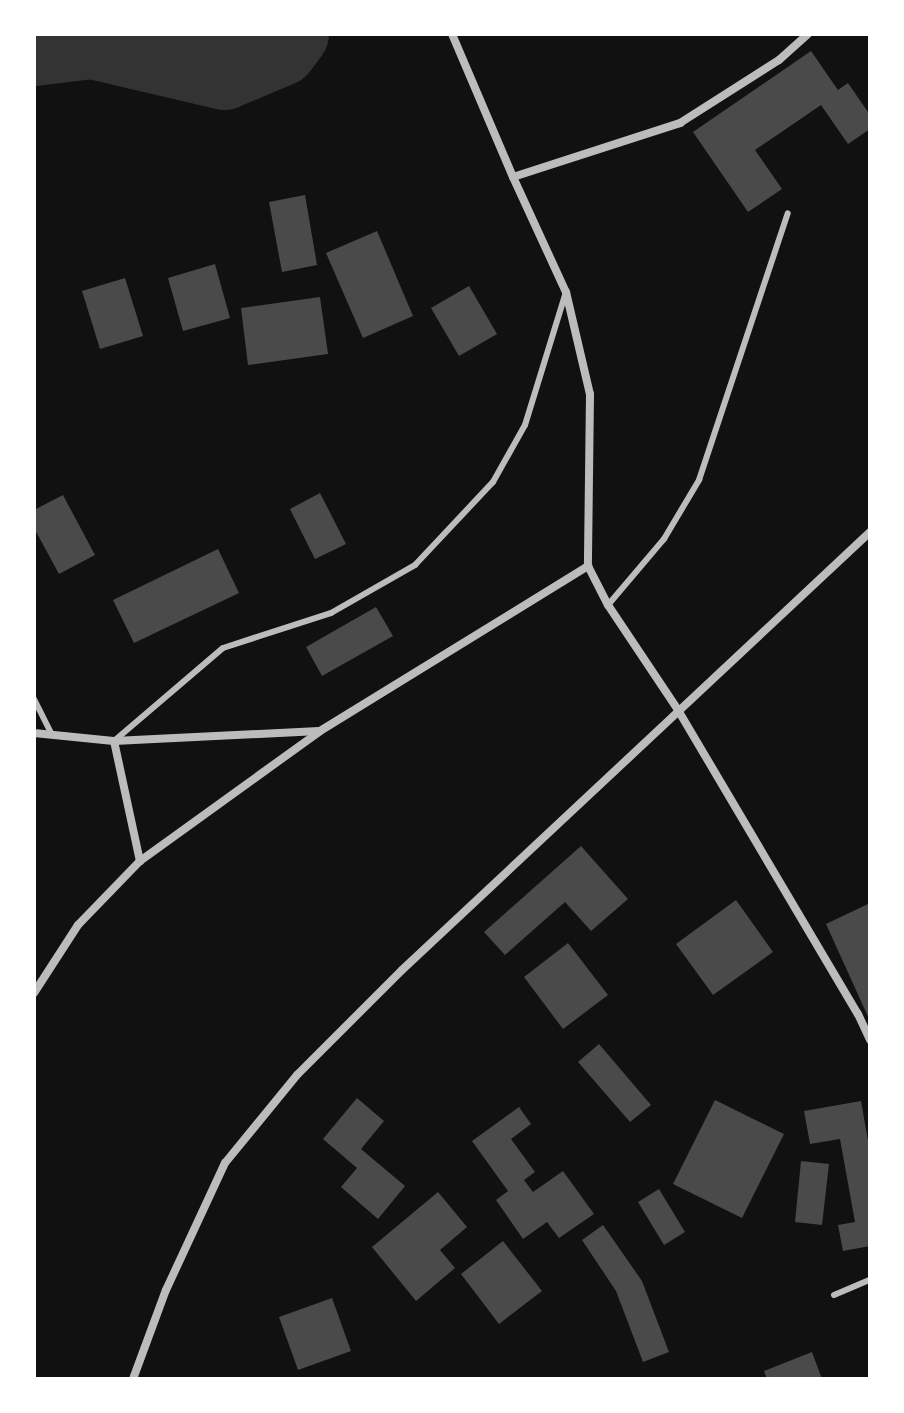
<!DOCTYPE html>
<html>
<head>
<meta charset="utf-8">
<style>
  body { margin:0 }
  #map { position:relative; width:904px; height:1413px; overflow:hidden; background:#111; font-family:"Sofia Sans Condensed",sans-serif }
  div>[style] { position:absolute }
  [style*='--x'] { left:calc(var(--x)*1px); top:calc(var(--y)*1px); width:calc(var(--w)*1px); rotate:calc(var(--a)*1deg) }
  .river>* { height:72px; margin:-36px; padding:0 36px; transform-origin:36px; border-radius:36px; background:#333 }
  .building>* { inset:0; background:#4a4a4a }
  .service>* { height:6px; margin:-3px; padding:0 3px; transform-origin:3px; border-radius:3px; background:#bcbcbc }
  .minor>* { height:8px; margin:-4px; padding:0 4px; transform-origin:4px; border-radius:4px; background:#bcbcbc }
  span { translate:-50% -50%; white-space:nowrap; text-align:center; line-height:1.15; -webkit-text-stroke:6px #fff; paint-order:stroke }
  .frame { position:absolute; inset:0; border:36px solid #fff; pointer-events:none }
</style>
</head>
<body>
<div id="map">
  <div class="river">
    <div style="--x:34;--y:50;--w:58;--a:-6.9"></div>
    <div style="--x:92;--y:43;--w:136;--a:13.2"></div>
    <div style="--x:224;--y:74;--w:62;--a:-22.8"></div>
    <div style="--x:281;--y:50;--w:20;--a:-53"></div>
  </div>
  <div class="building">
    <div style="clip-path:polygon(811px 51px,838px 90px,848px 83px,870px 115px,870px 129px,848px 144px,821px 105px,755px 150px,782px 189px,748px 212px,693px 132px)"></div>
    <div style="clip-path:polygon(305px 195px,317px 265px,282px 272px,269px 202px)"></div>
    <div style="clip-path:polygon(377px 231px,413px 316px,363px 338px,326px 253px)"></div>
    <div style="clip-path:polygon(215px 264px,230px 318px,183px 331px,168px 278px)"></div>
    <div style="clip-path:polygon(125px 278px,143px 336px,100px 349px,82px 291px)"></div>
    <div style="clip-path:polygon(469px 286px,497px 334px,459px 356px,431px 308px)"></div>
    <div style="clip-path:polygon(320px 297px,328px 354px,248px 365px,241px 308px)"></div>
    <div style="clip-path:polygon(320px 493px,346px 544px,315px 559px,290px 509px)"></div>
    <div style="clip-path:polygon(63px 495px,95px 555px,59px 574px,34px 528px,34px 510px)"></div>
    <div style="clip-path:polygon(218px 549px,239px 593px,134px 643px,113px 600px)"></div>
    <div style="clip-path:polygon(376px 607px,393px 636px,322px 676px,306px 647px)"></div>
    <div style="clip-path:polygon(581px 846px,628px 899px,591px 931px,565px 902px,505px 955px,484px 932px)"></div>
    <div style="clip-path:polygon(736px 900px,773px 952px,713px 995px,676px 944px)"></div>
    <div style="clip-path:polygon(870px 903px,870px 1021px,826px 924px)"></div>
    <div style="clip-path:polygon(568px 943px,608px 995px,563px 1029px,524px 977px)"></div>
    <div style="clip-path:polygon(599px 1044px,651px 1105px,630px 1122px,578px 1062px)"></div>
    <div style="clip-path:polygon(357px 1098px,384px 1121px,361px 1149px,405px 1186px,378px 1219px,341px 1187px,357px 1168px,323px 1139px)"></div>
    <div style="clip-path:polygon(715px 1100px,784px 1134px,742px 1218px,673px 1184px)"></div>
    <div style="clip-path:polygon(861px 1101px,870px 1152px,870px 1246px,843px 1251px,838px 1225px,855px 1222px,840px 1139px,810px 1144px,804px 1111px)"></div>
    <div style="clip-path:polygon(519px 1107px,531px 1124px,511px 1139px,535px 1172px,524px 1180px,533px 1192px,563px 1171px,594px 1214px,559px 1238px,547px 1222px,523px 1239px,496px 1200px,508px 1191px,472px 1141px)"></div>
    <div style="clip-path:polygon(801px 1161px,829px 1164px,822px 1225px,795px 1222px)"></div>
    <div style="clip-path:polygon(659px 1189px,685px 1232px,664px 1245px,638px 1202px)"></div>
    <div style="clip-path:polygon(438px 1192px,467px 1227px,440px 1250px,455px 1268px,416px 1301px,372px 1247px)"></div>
    <div style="clip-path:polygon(603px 1225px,642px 1281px,669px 1352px,643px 1362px,616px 1291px,582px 1240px)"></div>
    <div style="clip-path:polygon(503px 1241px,542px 1291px,499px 1324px,461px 1274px)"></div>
    <div style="clip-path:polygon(332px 1298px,351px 1351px,298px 1370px,279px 1317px)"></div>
    <div style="clip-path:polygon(812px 1352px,822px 1379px,767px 1379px,764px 1371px)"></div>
  </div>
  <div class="service">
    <div style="--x:608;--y:605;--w:87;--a:-49.7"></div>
    <div style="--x:664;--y:539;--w:69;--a:-59.3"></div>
    <div style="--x:699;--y:480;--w:281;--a:-71.6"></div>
    <div style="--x:34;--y:699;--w:40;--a:63.4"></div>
    <div style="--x:114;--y:741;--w:143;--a:-40.5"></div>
    <div style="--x:223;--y:648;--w:114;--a:-18"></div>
    <div style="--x:331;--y:613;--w:97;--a:-29.7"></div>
    <div style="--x:415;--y:565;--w:114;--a:-46.8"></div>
    <div style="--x:493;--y:482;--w:65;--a:-60.7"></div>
    <div style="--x:525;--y:425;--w:136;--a:-72.9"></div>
    <div style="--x:834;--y:1295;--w:39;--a:-23"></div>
  </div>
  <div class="minor">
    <div style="--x:452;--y:34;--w:155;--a:66.9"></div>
    <div style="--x:513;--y:177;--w:127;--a:65.3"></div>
    <div style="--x:566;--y:292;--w:105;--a:76.8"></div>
    <div style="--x:590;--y:394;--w:172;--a:90.7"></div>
    <div style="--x:588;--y:566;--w:44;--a:62.9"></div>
    <div style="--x:608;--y:605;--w:126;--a:56.3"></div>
    <div style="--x:678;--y:710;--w:353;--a:59.4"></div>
    <div style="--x:858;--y:1014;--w:29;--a:65"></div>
    <div style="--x:513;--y:177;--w:176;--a:-17.9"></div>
    <div style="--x:680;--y:123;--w:117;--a:-32.5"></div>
    <div style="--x:779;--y:60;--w:39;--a:-42"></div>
    <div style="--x:34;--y:733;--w:80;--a:5.7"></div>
    <div style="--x:114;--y:741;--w:205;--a:-2.8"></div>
    <div style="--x:114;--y:741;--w:123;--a:77.8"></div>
    <div style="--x:34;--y:993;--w:81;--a:-57.1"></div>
    <div style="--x:78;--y:925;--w:89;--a:-45.9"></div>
    <div style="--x:140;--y:861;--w:222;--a:-35.8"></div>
    <div style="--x:320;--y:731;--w:315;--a:-31.6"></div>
    <div style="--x:133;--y:1379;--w:95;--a:-69.7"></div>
    <div style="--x:166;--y:1290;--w:140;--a:-65.1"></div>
    <div style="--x:225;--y:1163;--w:114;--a:-50.7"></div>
    <div style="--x:297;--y:1075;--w:148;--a:-45"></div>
    <div style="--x:402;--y:970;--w:641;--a:-43.1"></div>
  </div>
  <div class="frame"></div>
</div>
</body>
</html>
